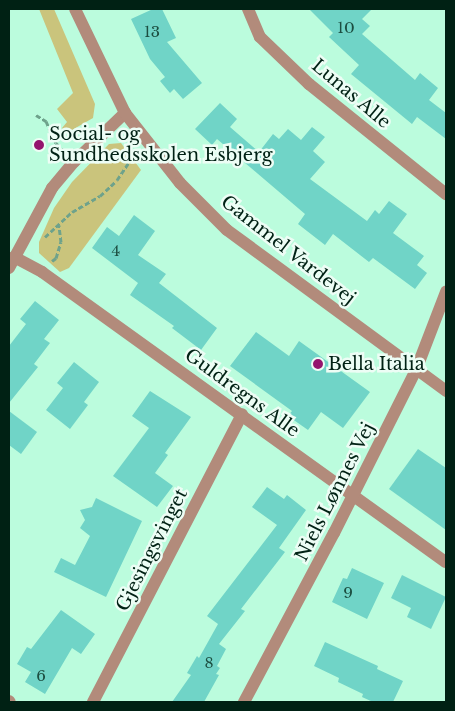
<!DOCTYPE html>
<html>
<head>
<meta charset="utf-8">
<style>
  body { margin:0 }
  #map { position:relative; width:455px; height:711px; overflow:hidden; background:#bbfcdd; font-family:"Libre Baskerville",serif }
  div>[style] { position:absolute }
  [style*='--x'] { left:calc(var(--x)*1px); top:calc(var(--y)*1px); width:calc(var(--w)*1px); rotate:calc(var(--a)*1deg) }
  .green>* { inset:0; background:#cac47c }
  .building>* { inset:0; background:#70d4c7 }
  .path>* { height:3px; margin-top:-1.5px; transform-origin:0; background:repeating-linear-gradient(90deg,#6ea28b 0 5px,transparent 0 7.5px) }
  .minor>* { height:12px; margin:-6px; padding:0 6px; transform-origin:6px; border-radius:6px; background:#b28b7b }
  .tertiary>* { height:12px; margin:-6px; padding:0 6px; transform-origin:6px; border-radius:6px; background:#b28b7b }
  .dots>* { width:14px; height:14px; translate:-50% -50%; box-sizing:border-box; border:2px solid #edfdf5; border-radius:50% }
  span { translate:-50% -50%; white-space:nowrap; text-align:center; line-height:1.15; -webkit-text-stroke:5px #edfdf5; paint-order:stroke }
  .number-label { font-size:15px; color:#1c4e41 }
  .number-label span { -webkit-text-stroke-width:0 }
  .street-label { font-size:18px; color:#002114 }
  .poi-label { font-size:18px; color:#002114 }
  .left { translate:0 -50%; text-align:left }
  .frame { position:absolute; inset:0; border:10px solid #002114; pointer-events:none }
</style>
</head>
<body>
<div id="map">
  <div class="green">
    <div style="clip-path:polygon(39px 9px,54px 9px,95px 104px,93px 118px,65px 134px,62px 128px,67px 122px,57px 109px,73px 93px)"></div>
    <div style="clip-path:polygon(121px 143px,141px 170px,69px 268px,60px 272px,39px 253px,39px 242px,54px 208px,72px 182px,109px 144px)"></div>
  </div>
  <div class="building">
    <div style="clip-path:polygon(153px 9px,162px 9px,176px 38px,167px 42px,202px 83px,183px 99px,174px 89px,170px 93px,160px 81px,165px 77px,150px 59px,131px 19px)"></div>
    <div style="clip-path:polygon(309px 9px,372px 9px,362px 19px,370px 26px,362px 34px,415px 80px,420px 73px,438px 88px,429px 100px,446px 113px,446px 139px,417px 117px,412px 124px,351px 74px,359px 65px,329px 37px,333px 33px)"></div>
    <div style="clip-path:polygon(220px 103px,237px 119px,230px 127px,259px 152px,273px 134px,279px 139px,288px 129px,301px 140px,312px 127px,325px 137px,313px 151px,325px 162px,310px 179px,367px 221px,375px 210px,379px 214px,389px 201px,407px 214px,393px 233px,424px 256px,417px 265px,427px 273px,415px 289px,373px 258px,369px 262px,333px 234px,325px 245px,298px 224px,305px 214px,217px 139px,212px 145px,195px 129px)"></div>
    <div style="clip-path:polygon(134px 215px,155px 231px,138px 255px,166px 274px,159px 283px,217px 328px,201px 350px,172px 328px,174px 326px,130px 295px,138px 283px,92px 248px,107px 227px,119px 236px)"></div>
    <div style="clip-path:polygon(35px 301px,59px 320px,44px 339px,50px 343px,34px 364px,38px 367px,9px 403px,9px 346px,26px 324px,20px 319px)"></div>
    <div style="clip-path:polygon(256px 332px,289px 356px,299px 341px,370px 392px,343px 428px,321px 412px,308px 430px,288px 416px,292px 411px,230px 366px)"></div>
    <div style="clip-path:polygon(74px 362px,99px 382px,84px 402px,88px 405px,70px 429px,46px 410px,63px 388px,57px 383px)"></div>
    <div style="clip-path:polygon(150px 391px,191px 417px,165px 453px,168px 455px,155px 473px,173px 486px,157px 507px,113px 476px,149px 428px,132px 416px)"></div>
    <div style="clip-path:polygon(9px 411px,37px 432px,21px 454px,9px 445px)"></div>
    <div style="clip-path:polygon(418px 449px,446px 468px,446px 530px,389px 489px)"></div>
    <div style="clip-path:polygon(267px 487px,284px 499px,287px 495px,306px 510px,279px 548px,285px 552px,241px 609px,245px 611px,219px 644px,226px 649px,217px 666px,220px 668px,216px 674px,219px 675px,204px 702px,172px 702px,191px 675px,187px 673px,197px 656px,199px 658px,218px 624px,207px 616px,277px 525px,252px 507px)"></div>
    <div style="clip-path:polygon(96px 498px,142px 521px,106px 597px,54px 572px,61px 558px,75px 565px,90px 536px,80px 528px,85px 520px,80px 510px,92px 507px)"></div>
    <div style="clip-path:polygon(352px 568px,384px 583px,367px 619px,332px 602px,343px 578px,347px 579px)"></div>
    <div style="clip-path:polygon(402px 575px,446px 597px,431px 629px,407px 617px,411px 608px,391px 598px)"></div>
    <div style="clip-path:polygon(61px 610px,95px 634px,81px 654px,72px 648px,45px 694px,25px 682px,31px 672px,17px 664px,27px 647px,31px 649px)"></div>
    <div style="clip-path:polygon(325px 642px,378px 666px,377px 669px,403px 681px,393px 702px,373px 702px,362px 697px,363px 694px,338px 682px,339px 678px,314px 666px)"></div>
  </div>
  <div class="path">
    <div style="--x:36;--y:115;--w:12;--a:31"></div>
    <div style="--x:46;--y:121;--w:24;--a:66"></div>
    <div style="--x:56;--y:143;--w:13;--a:45"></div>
    <div style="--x:45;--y:237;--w:37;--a:-43"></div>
    <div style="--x:72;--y:212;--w:32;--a:-30"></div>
    <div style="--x:100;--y:196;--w:23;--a:-43"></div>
    <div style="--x:117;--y:180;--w:23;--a:-56"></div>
    <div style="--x:130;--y:161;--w:10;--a:-29"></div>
    <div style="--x:52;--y:261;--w:5;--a:-37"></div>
    <div style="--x:56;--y:258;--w:17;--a:-73"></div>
    <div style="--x:61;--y:242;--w:17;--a:-97"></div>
  </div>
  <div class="minor">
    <div style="--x:248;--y:9;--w:30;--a:67"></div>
    <div style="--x:260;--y:37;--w:68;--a:43.8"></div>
    <div style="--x:309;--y:84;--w:176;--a:38.8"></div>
    <div style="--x:14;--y:257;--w:32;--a:28"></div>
    <div style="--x:42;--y:272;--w:497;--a:35.7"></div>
    <div style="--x:9;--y:268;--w:91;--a:-61.7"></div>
    <div style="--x:52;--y:188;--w:34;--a:-50"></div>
    <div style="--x:74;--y:162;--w:71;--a:-43.9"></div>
    <div style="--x:9;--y:701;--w:1;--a:45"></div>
    <div style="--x:93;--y:702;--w:324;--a:-62.6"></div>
    <div style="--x:244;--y:702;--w:191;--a:-62"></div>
    <div style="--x:334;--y:533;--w:182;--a:-63.3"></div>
    <div style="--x:416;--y:370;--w:84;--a:-69"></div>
  </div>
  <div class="tertiary">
    <div style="--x:75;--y:9;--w:115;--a:64.3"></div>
    <div style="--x:125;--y:113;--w:89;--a:51.8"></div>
    <div style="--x:180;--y:183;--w:66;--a:45"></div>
    <div style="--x:227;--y:230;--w:272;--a:36.3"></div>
  </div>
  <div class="dots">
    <div style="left:39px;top:145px;background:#94156e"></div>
    <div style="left:318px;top:364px;background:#94156e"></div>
  </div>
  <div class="number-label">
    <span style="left:346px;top:28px">10</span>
    <span style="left:152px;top:32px">13</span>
    <span style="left:116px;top:251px">4</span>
    <span style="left:348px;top:593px">9</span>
    <span style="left:209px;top:663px">8</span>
    <span style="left:41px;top:676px">6</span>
  </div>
  <div class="street-label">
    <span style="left:351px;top:94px;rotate:40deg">Lunas Alle</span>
    <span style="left:288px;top:250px;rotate:38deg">Gammel Vardevej</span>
    <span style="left:242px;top:393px;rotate:36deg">Guldregns Alle</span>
    <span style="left:335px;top:492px;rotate:-63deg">Niels Lønnes Vej</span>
    <span style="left:152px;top:550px;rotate:-63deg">Gjesingsvinget</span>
  </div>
  <div class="poi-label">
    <span class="left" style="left:49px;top:145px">Social- og<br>Sundhedsskolen Esbjerg</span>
    <span class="left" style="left:328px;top:364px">Bella Italia</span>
  </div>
  <div class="frame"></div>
</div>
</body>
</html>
